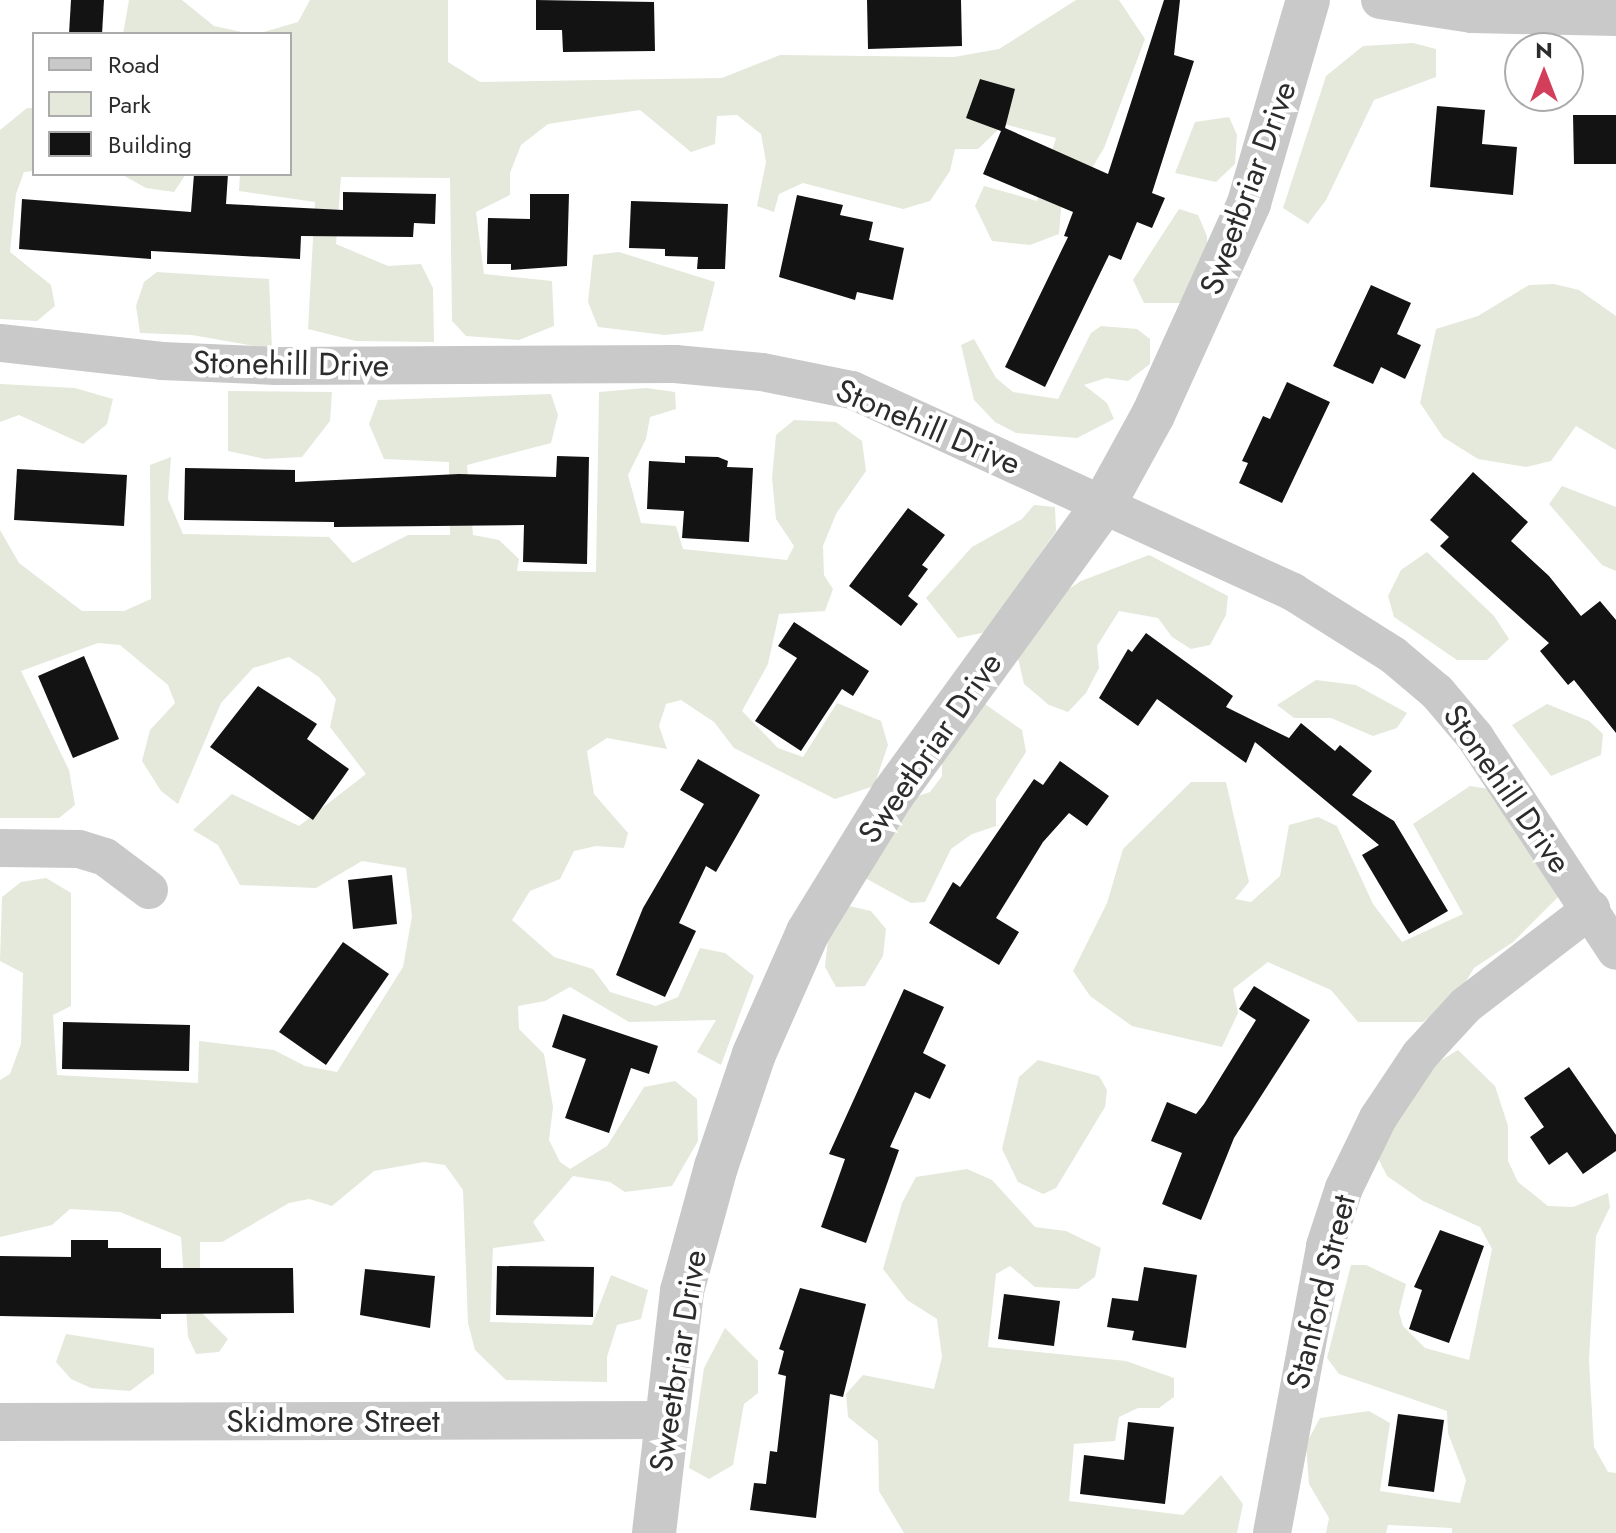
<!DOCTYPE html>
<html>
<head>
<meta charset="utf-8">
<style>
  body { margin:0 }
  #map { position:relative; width:1616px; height:1533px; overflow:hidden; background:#fff; font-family:Jost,sans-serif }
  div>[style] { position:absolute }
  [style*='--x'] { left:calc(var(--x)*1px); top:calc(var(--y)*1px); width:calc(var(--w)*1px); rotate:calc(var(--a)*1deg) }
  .green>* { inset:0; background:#e4e9db }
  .building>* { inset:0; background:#131313 }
  .minor>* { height:38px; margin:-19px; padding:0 19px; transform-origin:19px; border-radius:19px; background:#c9c9c9 }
  .tertiary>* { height:44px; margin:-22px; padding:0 22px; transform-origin:22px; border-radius:22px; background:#c9c9c9 }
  span { translate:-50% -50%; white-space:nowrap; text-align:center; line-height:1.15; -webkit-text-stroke:8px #fff; paint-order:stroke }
  .street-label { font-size:32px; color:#2c2c2c }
  .legend { position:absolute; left:32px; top:32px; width:260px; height:144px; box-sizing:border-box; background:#fff; border:2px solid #ababab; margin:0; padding:10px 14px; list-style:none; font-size:24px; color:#2c2c2c }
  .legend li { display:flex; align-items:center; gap:16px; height:40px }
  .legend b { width:40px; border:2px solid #ababab }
  .north { position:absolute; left:1504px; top:32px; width:80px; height:80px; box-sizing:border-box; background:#fff; border:2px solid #ababab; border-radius:50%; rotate:0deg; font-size:22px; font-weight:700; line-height:32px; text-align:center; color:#2c2c2c }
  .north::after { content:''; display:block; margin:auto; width:28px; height:36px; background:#d33e5b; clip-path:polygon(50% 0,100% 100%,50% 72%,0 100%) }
</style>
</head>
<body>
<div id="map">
  <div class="green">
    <div style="clip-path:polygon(129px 0,182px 0,214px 26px,251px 34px,123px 34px)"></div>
    <div style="clip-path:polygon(310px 0,448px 0,448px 62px,480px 82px,722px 78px,780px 55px,954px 57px,999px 49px,1076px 0,1119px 0,1145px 39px,1104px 148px,1092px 168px,1063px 185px,1059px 234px,1030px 245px,992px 241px,975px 206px,984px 186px,1037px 201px,1056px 138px,1004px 124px,978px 149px,955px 149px,950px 171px,930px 201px,903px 209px,803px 183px,779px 194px,774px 212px,757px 206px,766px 162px,761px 134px,737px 115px,717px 116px,715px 144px,691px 152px,640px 110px,548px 124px,521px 145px,510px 173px,510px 195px,476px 212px,484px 274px,552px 281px,554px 326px,519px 340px,466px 336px,452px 321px,450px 178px,341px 177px,336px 244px,388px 266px,421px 264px,433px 288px,434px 342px,356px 341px,308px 329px,315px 202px,239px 191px,240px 174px,290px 174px,290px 34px,257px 34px,298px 22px)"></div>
    <div style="clip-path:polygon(1413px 43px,1436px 49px,1436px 77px,1374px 100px,1326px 200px,1308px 224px,1283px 208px,1326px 76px,1363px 46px)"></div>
    <div style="clip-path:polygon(27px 108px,34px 108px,34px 171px,24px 172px,16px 194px,10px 252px,51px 285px,55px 306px,37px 321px,0 319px,0 130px)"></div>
    <div style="clip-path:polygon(1229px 117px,1237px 135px,1235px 164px,1216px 182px,1175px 173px,1195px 122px)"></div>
    <div style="clip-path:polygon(121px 174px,186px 174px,174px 192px,146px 188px)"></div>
    <div style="clip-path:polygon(1179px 209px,1198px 215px,1207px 236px,1208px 272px,1181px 303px,1144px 303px,1133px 280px)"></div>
    <div style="clip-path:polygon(619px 252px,715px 282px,703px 331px,665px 335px,598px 327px,588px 302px,593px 255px)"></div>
    <div style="clip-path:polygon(157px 272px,269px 279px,272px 349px,192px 335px,140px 333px,136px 306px,144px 282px)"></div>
    <div style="clip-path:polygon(1554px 284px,1579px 290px,1616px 316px,1616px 450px,1576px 426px,1551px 461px,1526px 467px,1478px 459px,1443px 437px,1420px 403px,1436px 329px,1478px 316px,1529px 285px)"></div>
    <div style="clip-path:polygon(1101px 326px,1137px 329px,1150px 339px,1150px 364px,1128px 381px,1106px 378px,1084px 385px,1107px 403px,1114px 419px,1077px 438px,1016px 433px,995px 422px,974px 400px,961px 345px,974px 339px,996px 378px,1013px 392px,1058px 399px,1091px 333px)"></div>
    <div style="clip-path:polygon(0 384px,75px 388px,113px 399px,107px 424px,83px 444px,19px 415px,0 422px)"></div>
    <div style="clip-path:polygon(646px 388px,675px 392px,676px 409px,650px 417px,646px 439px,628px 475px,641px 523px,676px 526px,683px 549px,787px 560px,794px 546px,776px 519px,772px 478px,776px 435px,794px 420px,836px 422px,862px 441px,866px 471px,836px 514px,823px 546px,824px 575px,833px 589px,825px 611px,779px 614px,768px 664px,742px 711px,778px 748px,803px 757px,837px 703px,881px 721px,888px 745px,874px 786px,835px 799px,734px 748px,714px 722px,681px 700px,666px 704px,659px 726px,667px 749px,607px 738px,587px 751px,594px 794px,628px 833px,624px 848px,596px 846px,574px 851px,560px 879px,530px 891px,512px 920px,554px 957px,593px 969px,610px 992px,656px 1006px,678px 997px,700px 948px,725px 953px,754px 976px,721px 1065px,697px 1052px,716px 1020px,629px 1022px,570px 987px,545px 1001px,518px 1006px,519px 1029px,544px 1054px,553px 1107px,549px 1140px,560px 1162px,570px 1169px,607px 1146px,644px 1087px,675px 1081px,697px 1099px,698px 1141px,672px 1186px,625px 1192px,610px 1182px,573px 1176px,533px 1222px,545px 1241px,493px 1248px,490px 1322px,592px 1325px,611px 1275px,648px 1290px,641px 1319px,617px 1325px,607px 1357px,607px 1382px,506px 1380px,475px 1350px,468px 1323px,463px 1190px,445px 1165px,424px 1162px,374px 1171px,332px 1206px,309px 1199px,289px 1203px,222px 1242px,200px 1242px,200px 1311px,228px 1339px,219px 1352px,196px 1354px,188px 1337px,181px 1237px,120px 1212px,70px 1209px,52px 1225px,0 1237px,0 1080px,10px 1074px,21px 1044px,23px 973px,0 961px,2px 897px,21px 882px,46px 878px,71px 893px,71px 1006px,53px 1015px,57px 1075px,198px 1083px,199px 1041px,274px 1050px,305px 1066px,337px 1072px,403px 967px,412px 916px,406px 868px,362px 861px,316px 888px,240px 885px,218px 845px,193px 830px,232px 794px,299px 826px,366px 774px,330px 727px,336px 699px,319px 677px,289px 657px,253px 668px,221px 703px,178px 804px,161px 791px,142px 761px,150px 730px,175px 703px,168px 685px,120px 645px,98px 643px,21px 671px,69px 770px,75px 805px,59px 818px,0 818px,0 530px,19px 563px,82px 611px,124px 611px,151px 599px,150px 465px,171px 457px,168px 499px,183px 534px,329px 537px,353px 563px,408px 535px,450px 535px,449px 462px,384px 459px,369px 424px,378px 400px,551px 394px,558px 415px,551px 443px,467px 465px,473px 535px,499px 540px,519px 559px,517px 571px,596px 572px,599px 392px)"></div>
    <div style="clip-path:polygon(228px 391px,332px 392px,330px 421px,302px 457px,265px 459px,228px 451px)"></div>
    <div style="clip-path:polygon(1562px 486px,1616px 507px,1616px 571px,1602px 565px,1549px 504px)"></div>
    <div style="clip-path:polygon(1034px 505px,1055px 507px,1056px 531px,986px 632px,958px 638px,926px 598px,972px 547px,1022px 519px)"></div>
    <div style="clip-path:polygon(1427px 552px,1494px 616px,1509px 639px,1487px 660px,1457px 660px,1394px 617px,1388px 596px,1401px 570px)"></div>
    <div style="clip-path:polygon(1149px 555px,1228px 596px,1226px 615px,1210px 645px,1191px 649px,1172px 637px,1158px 618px,1119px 611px,1097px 646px,1099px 668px,1086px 693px,1068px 712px,1049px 705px,1024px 684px,1017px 654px,1049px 602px,1081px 581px)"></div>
    <div style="clip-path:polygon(1316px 680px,1356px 685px,1407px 713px,1397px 728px,1373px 736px,1331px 718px,1294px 718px,1277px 705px)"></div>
    <div style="clip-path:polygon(975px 697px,1022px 730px,1026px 752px,996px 799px,996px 826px,972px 834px,951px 849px,925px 902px,911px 903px,865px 878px,915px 797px,930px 792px,942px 776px,942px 757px)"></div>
    <div style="clip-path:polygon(1547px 704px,1589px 721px,1603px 734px,1601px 755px,1551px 776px,1512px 725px)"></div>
    <div style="clip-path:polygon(1191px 782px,1226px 782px,1249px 882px,1235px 899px,1251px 902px,1280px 876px,1289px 825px,1318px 817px,1337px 826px,1373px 904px,1402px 942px,1463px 914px,1413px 824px,1470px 786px,1502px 791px,1560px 895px,1513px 942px,1474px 968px,1455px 999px,1423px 1022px,1358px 1022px,1331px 990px,1268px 962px,1233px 989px,1238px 1013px,1222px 1047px,1132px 1026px,1090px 996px,1073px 971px,1107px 903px,1123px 849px)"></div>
    <div style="clip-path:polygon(849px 906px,871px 911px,886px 929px,883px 956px,865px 986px,836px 987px,825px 967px,829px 929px)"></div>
    <div style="clip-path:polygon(1458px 1050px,1495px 1086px,1508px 1126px,1508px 1161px,1518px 1182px,1548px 1206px,1573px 1207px,1608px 1193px,1610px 1207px,1596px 1236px,1589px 1360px,1594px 1447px,1608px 1472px,1616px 1473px,1616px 1533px,1452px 1533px,1452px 1528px,1388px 1525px,1386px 1533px,1326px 1533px,1329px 1518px,1309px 1484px,1306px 1444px,1320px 1418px,1369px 1411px,1390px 1423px,1380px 1491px,1460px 1503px,1466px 1480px,1448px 1433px,1447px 1411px,1339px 1374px,1327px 1358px,1351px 1265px,1366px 1265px,1406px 1284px,1399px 1312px,1403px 1326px,1425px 1348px,1469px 1360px,1492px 1249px,1480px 1227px,1423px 1201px,1387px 1176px,1372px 1146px,1432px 1066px)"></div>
    <div style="clip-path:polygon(1038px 1060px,1099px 1076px,1107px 1090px,1105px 1107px,1056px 1188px,1043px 1194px,1018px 1182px,1002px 1149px,1019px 1077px)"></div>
    <div style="clip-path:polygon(967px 1169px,992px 1180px,1035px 1227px,1066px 1231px,1101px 1248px,1095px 1277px,1078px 1289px,1035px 1287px,1010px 1266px,996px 1274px,988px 1347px,1126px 1361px,1174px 1378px,1174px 1397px,1159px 1408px,1138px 1408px,1119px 1417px,1115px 1441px,1074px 1444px,1069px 1501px,1183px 1515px,1221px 1475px,1243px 1504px,1237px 1533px,904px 1533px,879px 1491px,878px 1441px,848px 1417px,846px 1394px,863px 1375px,934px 1389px,942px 1357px,937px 1319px,907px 1300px,883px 1269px,902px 1203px,916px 1177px)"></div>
    <div style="clip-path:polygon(725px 1328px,758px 1361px,758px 1393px,744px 1404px,733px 1465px,709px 1479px,689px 1468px,704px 1368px)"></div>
    <div style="clip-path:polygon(66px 1334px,154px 1348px,154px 1373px,130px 1391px,91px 1388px,71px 1379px,56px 1362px)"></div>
  </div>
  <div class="building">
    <div style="clip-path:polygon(71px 0,104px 0,102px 34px,69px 34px)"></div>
    <div style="clip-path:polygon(536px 0,654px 2px,655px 51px,563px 52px,562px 30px,536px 30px)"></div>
    <div style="clip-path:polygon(867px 0,961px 0,962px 46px,868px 49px)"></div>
    <div style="clip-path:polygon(1164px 0,1180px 0,1174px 55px,1194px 61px,1152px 193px,1165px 198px,1152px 228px,1137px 222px,1121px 260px,1109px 255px,1045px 387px,1005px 367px,1068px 237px,1064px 236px,1073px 212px,983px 174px,1001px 131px,966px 118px,980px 79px,1015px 89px,1005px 128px,1108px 174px)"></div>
    <div style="clip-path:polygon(1437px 106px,1485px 110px,1482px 144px,1517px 147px,1513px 195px,1430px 187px)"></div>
    <div style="clip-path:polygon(1573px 115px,1616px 115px,1616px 164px,1574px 164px)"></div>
    <div style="clip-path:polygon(194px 174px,228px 174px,226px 204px,343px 210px,343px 192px,436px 194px,435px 224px,414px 223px,413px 237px,301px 236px,300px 259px,151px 251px,151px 259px,19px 249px,22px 199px,191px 212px)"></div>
    <div style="clip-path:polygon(530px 194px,569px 194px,567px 266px,511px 270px,511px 264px,487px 264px,488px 218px,530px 219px)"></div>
    <div style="clip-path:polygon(797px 195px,843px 205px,840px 215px,873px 222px,869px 240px,904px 248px,893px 300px,857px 292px,855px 300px,779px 277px)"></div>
    <div style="clip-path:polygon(631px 201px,728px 204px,725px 269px,697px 269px,698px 257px,665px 256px,665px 249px,629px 248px)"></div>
    <div style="clip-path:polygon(1371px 285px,1411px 303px,1397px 334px,1421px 345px,1405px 379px,1381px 367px,1373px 384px,1333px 366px)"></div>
    <div style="clip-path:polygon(1287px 382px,1330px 402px,1282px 503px,1239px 483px,1248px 463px,1242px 461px,1263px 416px,1270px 419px)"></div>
    <div style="clip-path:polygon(557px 456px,589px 457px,587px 564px,523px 562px,524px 525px,334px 527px,334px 522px,184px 520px,185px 468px,295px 470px,295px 482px,459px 474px,556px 477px)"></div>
    <div style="clip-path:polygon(685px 456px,718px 457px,728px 461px,727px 467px,753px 468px,749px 542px,682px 538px,684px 511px,647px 509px,649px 461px,685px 463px)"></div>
    <div style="clip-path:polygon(17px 469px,127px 475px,124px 526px,14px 520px)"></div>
    <div style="clip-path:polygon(1473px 472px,1528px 522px,1511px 541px,1549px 576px,1581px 616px,1600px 601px,1616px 620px,1616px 733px,1574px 680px,1568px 685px,1540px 651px,1549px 643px,1440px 546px,1449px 537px,1430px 520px)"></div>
    <div style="clip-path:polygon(908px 508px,945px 535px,922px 565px,928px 569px,908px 596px,918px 604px,901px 626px,849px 586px)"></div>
    <div style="clip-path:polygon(794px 622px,869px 671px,853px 696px,842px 689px,801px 751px,755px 721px,797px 658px,778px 646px)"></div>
    <div style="clip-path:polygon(1146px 633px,1233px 696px,1226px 707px,1289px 738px,1301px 723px,1335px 751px,1340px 745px,1372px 771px,1352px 795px,1394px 821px,1448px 911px,1409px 934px,1362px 855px,1379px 845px,1255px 742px,1246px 763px,1157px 699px,1138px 726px,1099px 698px,1128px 649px,1132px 652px)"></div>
    <div style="clip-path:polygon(84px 656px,119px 739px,73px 758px,38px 676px)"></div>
    <div style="clip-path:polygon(258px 686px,317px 724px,307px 739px,349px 769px,313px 820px,210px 747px)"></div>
    <div style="clip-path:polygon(698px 759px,760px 795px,716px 872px,706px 866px,679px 923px,696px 931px,665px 997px,616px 975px,643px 908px,704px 804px,680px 790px)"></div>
    <div style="clip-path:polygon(1060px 761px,1109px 796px,1087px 826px,1069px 813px,1043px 842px,996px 918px,1019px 932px,999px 965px,929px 923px,953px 882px,960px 887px,1034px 779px,1043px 785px)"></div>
    <div style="clip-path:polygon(392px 875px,397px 924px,353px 929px,348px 880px)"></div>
    <div style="clip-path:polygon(343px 942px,389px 974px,326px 1065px,279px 1032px)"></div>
    <div style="clip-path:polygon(1254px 986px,1310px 1020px,1234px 1138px,1201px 1220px,1162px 1204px,1182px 1153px,1151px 1141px,1167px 1102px,1196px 1114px,1204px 1104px,1256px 1020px,1239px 1009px)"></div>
    <div style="clip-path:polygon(904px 989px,944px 1007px,923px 1053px,946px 1065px,930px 1099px,915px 1092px,890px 1147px,899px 1150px,866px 1243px,821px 1227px,845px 1159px,829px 1154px)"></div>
    <div style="clip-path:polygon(563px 1014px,658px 1046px,649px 1074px,631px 1068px,609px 1133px,565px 1118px,586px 1059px,552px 1047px)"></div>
    <div style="clip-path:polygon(63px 1022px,190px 1025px,189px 1071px,62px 1069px)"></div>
    <div style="clip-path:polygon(1569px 1067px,1616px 1135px,1616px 1151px,1583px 1174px,1567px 1152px,1549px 1165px,1530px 1137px,1544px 1127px,1524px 1098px)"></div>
    <div style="clip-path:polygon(1440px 1230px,1484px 1246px,1449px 1343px,1409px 1329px,1422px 1290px,1414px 1287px)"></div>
    <div style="clip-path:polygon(71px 1240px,108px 1240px,108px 1248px,161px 1248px,161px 1268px,293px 1268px,294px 1313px,161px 1314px,161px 1319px,0 1316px,0 1256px,71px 1257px)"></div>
    <div style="clip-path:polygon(497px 1266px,594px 1267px,593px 1317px,496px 1315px)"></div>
    <div style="clip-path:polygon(1144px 1267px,1197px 1275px,1186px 1348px,1132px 1340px,1134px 1331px,1107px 1327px,1112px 1298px,1138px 1301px)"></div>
    <div style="clip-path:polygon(365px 1269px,435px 1276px,430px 1328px,360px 1315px)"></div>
    <div style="clip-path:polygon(800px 1288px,866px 1304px,843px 1397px,830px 1394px,816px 1518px,750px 1510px,754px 1483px,766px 1484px,770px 1451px,777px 1452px,786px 1376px,778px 1374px,784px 1351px,779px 1349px)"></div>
    <div style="clip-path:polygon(1004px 1294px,1060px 1301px,1054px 1346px,998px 1339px)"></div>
    <div style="clip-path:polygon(1398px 1414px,1444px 1420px,1434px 1492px,1388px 1486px)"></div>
    <div style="clip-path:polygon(1128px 1422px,1174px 1427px,1165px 1504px,1080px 1494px,1084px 1455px,1124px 1460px)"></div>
  </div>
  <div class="minor">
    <div style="--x:1380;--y:0;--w:93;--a:8.7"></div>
    <div style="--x:1472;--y:14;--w:144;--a:1.2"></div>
    <div style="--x:0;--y:343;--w:163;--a:6.3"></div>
    <div style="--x:162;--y:361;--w:114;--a:2.5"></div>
    <div style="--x:276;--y:366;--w:399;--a:-0.3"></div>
    <div style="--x:675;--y:364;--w:87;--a:5.3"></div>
    <div style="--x:762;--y:372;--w:92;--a:11.3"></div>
    <div style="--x:852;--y:390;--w:485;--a:24.6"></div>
    <div style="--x:1293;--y:592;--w:118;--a:32.2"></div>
    <div style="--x:1393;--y:655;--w:57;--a:40.1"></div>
    <div style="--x:1437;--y:692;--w:59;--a:49.8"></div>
    <div style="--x:1475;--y:737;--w:256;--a:56.6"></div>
    <div style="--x:0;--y:848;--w:79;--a:0.7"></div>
    <div style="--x:79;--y:849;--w:27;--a:17"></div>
    <div style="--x:105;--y:857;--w:55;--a:36.9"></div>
    <div style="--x:0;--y:1422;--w:665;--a:-0.17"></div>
    <div style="--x:1272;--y:1533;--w:292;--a:-79.5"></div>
    <div style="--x:1325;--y:1246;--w:61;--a:-71.9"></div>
    <div style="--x:1344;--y:1188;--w:78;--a:-64.1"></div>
    <div style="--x:1378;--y:1118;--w:76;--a:-56.3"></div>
    <div style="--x:1420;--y:1055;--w:68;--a:-47.4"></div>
    <div style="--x:1466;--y:1005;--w:158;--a:-37.5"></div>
  </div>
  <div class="tertiary">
    <div style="--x:654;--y:1533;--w:244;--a:-83.4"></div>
    <div style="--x:682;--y:1291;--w:129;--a:-74.7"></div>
    <div style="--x:716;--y:1167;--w:119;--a:-71.4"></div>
    <div style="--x:754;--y:1054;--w:133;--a:-66.1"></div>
    <div style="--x:808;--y:932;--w:162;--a:-58.4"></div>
    <div style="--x:893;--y:794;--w:359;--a:-54"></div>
    <div style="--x:1104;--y:504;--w:102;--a:-61.2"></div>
    <div style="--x:1153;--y:415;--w:233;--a:-65.6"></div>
    <div style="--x:1249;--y:203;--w:211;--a:-73.8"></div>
  </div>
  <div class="street-label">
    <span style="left:1248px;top:188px;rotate:-70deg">Sweetbriar Drive</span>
    <span style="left:291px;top:364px;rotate:1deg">Stonehill Drive</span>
    <span style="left:928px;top:427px;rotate:23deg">Stonehill Drive</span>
    <span style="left:930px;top:748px;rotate:-55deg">Sweetbriar Drive</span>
    <span style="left:1507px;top:789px;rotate:55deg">Stonehill Drive</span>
    <span style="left:1321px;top:1292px;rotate:-76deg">Stanford Street</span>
    <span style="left:678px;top:1361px;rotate:-81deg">Sweetbriar Drive</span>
    <span style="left:333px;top:1421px">Skidmore Street</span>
  </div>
  <ul class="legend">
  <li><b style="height:10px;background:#c9c9c9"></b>Road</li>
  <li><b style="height:22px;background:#e4e9db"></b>Park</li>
  <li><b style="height:22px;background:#131313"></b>Building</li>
  </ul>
  <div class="north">N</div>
</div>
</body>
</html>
